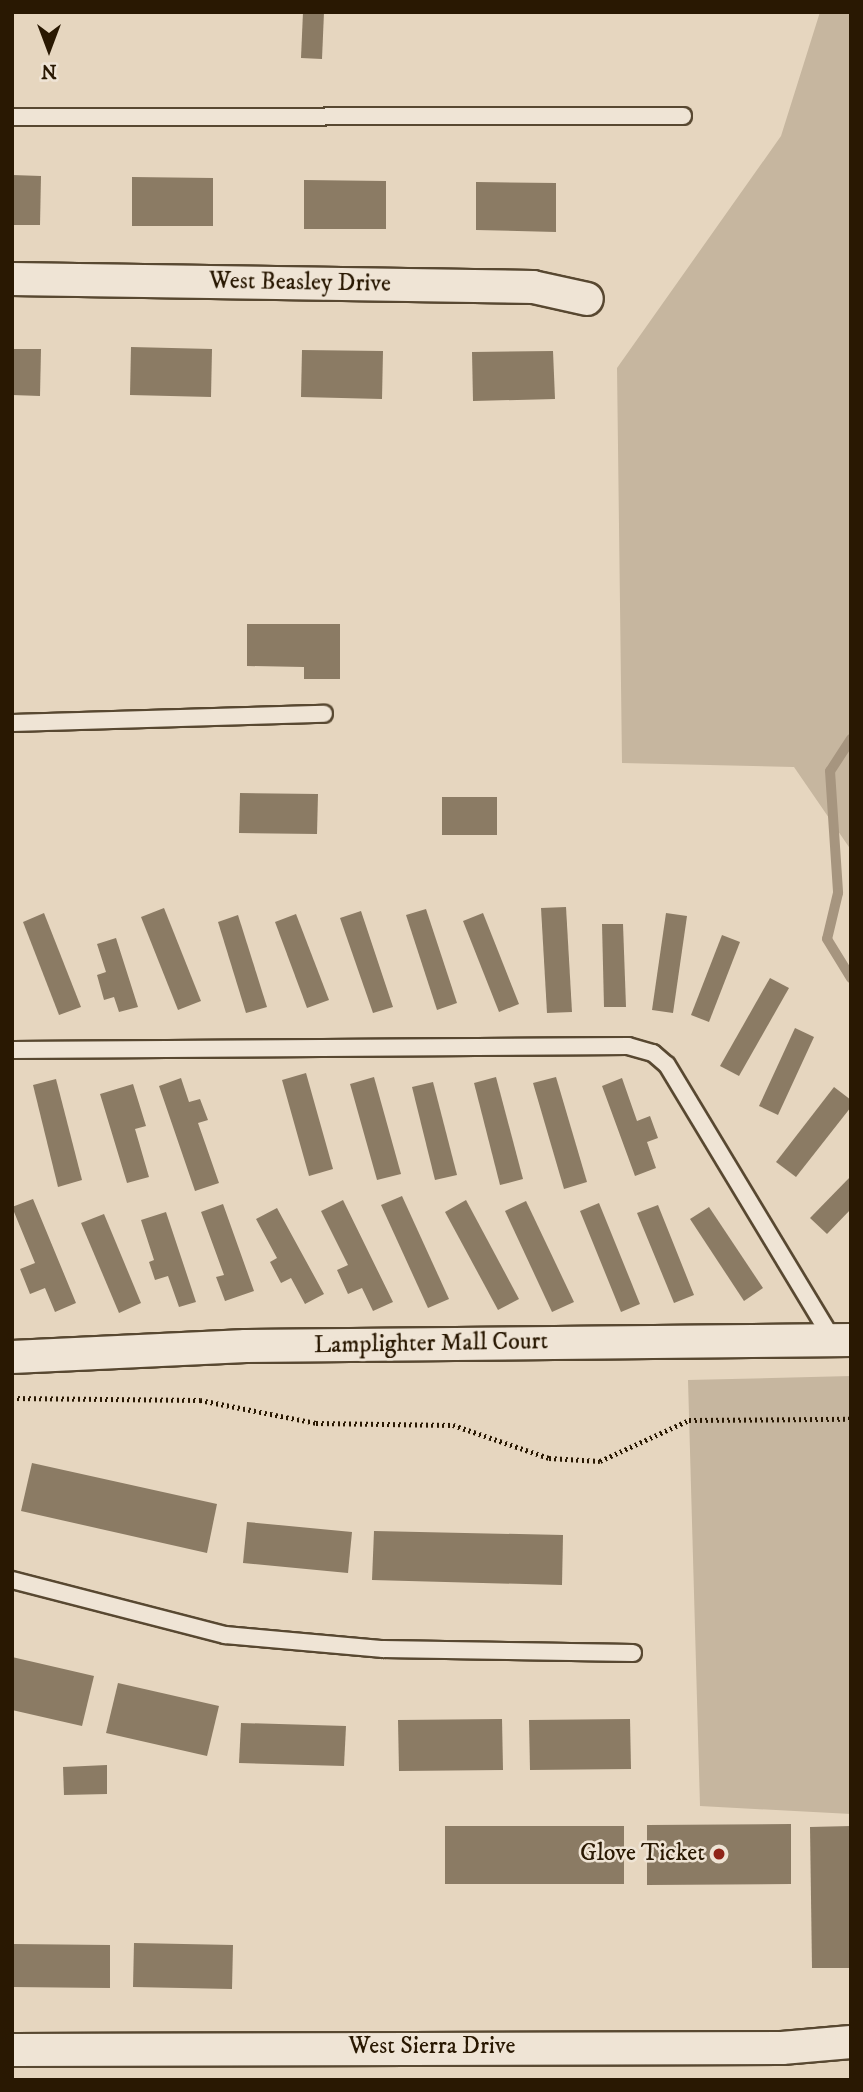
<!DOCTYPE html>
<html>
<head>
<meta charset="utf-8">
<style>
  body { margin:0 }
  #map { position:relative; width:863px; height:2092px; overflow:hidden; background:#e6d6bf; font-family:"IM FELL DW Pica",serif }
  div>[style] { position:absolute }
  [style*='--x'] { left:calc(var(--x)*1px); top:calc(var(--y)*1px); width:calc(var(--w)*1px); rotate:calc(var(--a)*1deg) }
  .green>* { inset:0; background:#c6b69f }
  .stream>* { height:10px; margin:-5px; padding:0 5px; transform-origin:5px; border-radius:5px; background:#a6957f }
  .building>* { inset:0; background:#8b7b64 }
  .path>* { height:4.5px; margin-top:-2.25px; transform-origin:0; background:repeating-linear-gradient(90deg,#291802 0 2px,transparent 0 5.5px) }
  .roads { filter:drop-shadow(2px 0 #584831) drop-shadow(-2px 0 #584831) drop-shadow(0 2px #584831) drop-shadow(0 -2px #584831) }
  .lane>* { height:16px; margin:-8px; padding:0 8px; transform-origin:8px; border-radius:8px; background:#efe4d5 }
  .street>* { height:32px; margin:-16px; padding:0 16px; transform-origin:16px; border-radius:16px; background:#efe4d5 }
  .dots>* { width:19px; height:19px; translate:-50% -50%; box-sizing:border-box; border:4px solid #efe4d5; border-radius:50% }
  span { translate:-50% -50%; white-space:nowrap; text-align:center; line-height:1.15; -webkit-text-stroke:5px #efe4d5; paint-order:stroke }
  .street-label { font-size:24px; color:#291802 }
  .poi-label { font-size:24px; color:#291802 }
  .right { translate:-100% -50%; text-align:right }
  .frame { position:absolute; inset:0; border:14px solid #291802; pointer-events:none }
  .north { position:absolute; left:14px; top:14px; width:70px; height:70px; -webkit-text-stroke:5px #efe4d5; paint-order:stroke; rotate:180deg; font-size:19px; font-weight:700; line-height:28px; text-align:center; color:#291802 }
  .north::after { content:''; display:block; margin:auto; width:24px; height:32px; background:#291802; clip-path:polygon(50% 0,100% 100%,50% 72%,0 100%) }
</style>
</head>
<body>
<div id="map">
  <div class="green">
    <div style="clip-path:polygon(820px 12px,851px 12px,851px 850px,794px 767px,622px 763px,617px 368px,781px 136px)"></div>
    <div style="clip-path:polygon(851px 1376px,851px 1814px,700px 1806px,688px 1380px)"></div>
  </div>
  <div class="stream">
    <div style="--x:851;--y:739;--w:38;--a:123"></div>
    <div style="--x:830;--y:771;--w:122;--a:86.2"></div>
    <div style="--x:838;--y:893;--w:47;--a:103.4"></div>
    <div style="--x:827;--y:939;--w:46;--a:58.4"></div>
  </div>
  <div class="building">
    <div style="clip-path:polygon(303px 12px,324px 12px,322px 59px,301px 58px)"></div>
    <div style="clip-path:polygon(12px 175px,41px 176px,40px 225px,12px 225px)"></div>
    <div style="clip-path:polygon(132px 177px,213px 178px,213px 226px,132px 226px)"></div>
    <div style="clip-path:polygon(304px 180px,386px 181px,386px 229px,304px 229px)"></div>
    <div style="clip-path:polygon(476px 182px,556px 183px,556px 232px,476px 230px)"></div>
    <div style="clip-path:polygon(131px 347px,212px 349px,211px 397px,130px 395px)"></div>
    <div style="clip-path:polygon(12px 349px,41px 349px,40px 396px,12px 395px)"></div>
    <div style="clip-path:polygon(302px 350px,383px 351px,382px 399px,301px 397px)"></div>
    <div style="clip-path:polygon(553px 351px,555px 399px,473px 401px,472px 352px)"></div>
    <div style="clip-path:polygon(247px 624px,340px 624px,340px 679px,304px 679px,304px 667px,247px 666px)"></div>
    <div style="clip-path:polygon(240px 793px,318px 794px,317px 834px,239px 833px)"></div>
    <div style="clip-path:polygon(442px 797px,497px 797px,497px 835px,442px 835px)"></div>
    <div style="clip-path:polygon(566px 907px,572px 1012px,547px 1013px,541px 908px)"></div>
    <div style="clip-path:polygon(164px 908px,201px 1001px,178px 1010px,141px 917px)"></div>
    <div style="clip-path:polygon(426px 909px,457px 1003px,437px 1010px,406px 915px)"></div>
    <div style="clip-path:polygon(361px 911px,393px 1007px,373px 1013px,340px 918px)"></div>
    <div style="clip-path:polygon(44px 913px,81px 1007px,59px 1015px,23px 922px)"></div>
    <div style="clip-path:polygon(483px 913px,519px 1004px,499px 1012px,463px 921px)"></div>
    <div style="clip-path:polygon(666px 913px,687px 916px,673px 1013px,652px 1010px)"></div>
    <div style="clip-path:polygon(296px 914px,329px 1000px,307px 1008px,275px 922px)"></div>
    <div style="clip-path:polygon(238px 915px,267px 1007px,246px 1013px,218px 922px)"></div>
    <div style="clip-path:polygon(602px 924px,623px 924px,626px 1007px,604px 1007px)"></div>
    <div style="clip-path:polygon(722px 935px,740px 942px,709px 1022px,691px 1015px)"></div>
    <div style="clip-path:polygon(116px 938px,138px 1007px,119px 1012px,114px 997px,104px 1000px,97px 975px,106px 972px,97px 944px)"></div>
    <div style="clip-path:polygon(770px 978px,789px 988px,739px 1076px,720px 1066px)"></div>
    <div style="clip-path:polygon(795px 1028px,814px 1037px,778px 1115px,759px 1106px)"></div>
    <div style="clip-path:polygon(306px 1073px,333px 1169px,309px 1176px,282px 1080px)"></div>
    <div style="clip-path:polygon(374px 1077px,401px 1174px,377px 1180px,350px 1084px)"></div>
    <div style="clip-path:polygon(496px 1077px,523px 1179px,500px 1185px,474px 1083px)"></div>
    <div style="clip-path:polygon(556px 1077px,587px 1182px,564px 1189px,533px 1083px)"></div>
    <div style="clip-path:polygon(181px 1078px,189px 1102px,200px 1099px,208px 1120px,198px 1123px,219px 1183px,195px 1191px,159px 1086px)"></div>
    <div style="clip-path:polygon(622px 1078px,637px 1121px,650px 1116px,658px 1138px,647px 1142px,656px 1168px,635px 1176px,602px 1086px)"></div>
    <div style="clip-path:polygon(56px 1079px,82px 1180px,58px 1187px,33px 1085px)"></div>
    <div style="clip-path:polygon(433px 1082px,457px 1175px,435px 1180px,412px 1087px)"></div>
    <div style="clip-path:polygon(133px 1084px,146px 1126px,135px 1129px,149px 1177px,127px 1183px,100px 1094px)"></div>
    <div style="clip-path:polygon(834px 1087px,851px 1100px,851px 1107px,796px 1177px,776px 1162px)"></div>
    <div style="clip-path:polygon(851px 1176px,851px 1209px,827px 1234px,810px 1218px)"></div>
    <div style="clip-path:polygon(402px 1196px,449px 1299px,428px 1308px,381px 1205px)"></div>
    <div style="clip-path:polygon(33px 1199px,76px 1303px,55px 1312px,45px 1288px,30px 1294px,20px 1269px,35px 1263px,12px 1207px)"></div>
    <div style="clip-path:polygon(343px 1200px,393px 1302px,373px 1311px,362px 1288px,348px 1294px,337px 1270px,348px 1265px,321px 1211px)"></div>
    <div style="clip-path:polygon(466px 1200px,519px 1299px,498px 1310px,445px 1212px)"></div>
    <div style="clip-path:polygon(526px 1201px,574px 1302px,552px 1312px,505px 1211px)"></div>
    <div style="clip-path:polygon(599px 1203px,640px 1304px,621px 1312px,580px 1211px)"></div>
    <div style="clip-path:polygon(223px 1204px,254px 1291px,225px 1301px,216px 1277px,224px 1275px,201px 1212px)"></div>
    <div style="clip-path:polygon(658px 1205px,694px 1295px,674px 1303px,637px 1213px)"></div>
    <div style="clip-path:polygon(709px 1207px,763px 1288px,744px 1301px,690px 1219px)"></div>
    <div style="clip-path:polygon(277px 1208px,324px 1294px,305px 1304px,291px 1278px,281px 1283px,270px 1262px,277px 1258px,256px 1219px)"></div>
    <div style="clip-path:polygon(166px 1212px,196px 1302px,179px 1307px,168px 1276px,155px 1280px,149px 1262px,154px 1260px,141px 1220px)"></div>
    <div style="clip-path:polygon(104px 1214px,141px 1303px,119px 1313px,81px 1223px)"></div>
    <div style="clip-path:polygon(32px 1463px,217px 1504px,207px 1553px,21px 1511px)"></div>
    <div style="clip-path:polygon(247px 1522px,352px 1532px,348px 1573px,243px 1563px)"></div>
    <div style="clip-path:polygon(374px 1531px,563px 1535px,562px 1585px,372px 1580px)"></div>
    <div style="clip-path:polygon(12px 1657px,94px 1676px,82px 1726px,12px 1710px)"></div>
    <div style="clip-path:polygon(118px 1683px,219px 1706px,207px 1756px,106px 1733px)"></div>
    <div style="clip-path:polygon(502px 1719px,503px 1770px,399px 1771px,398px 1720px)"></div>
    <div style="clip-path:polygon(630px 1719px,631px 1769px,530px 1770px,529px 1720px)"></div>
    <div style="clip-path:polygon(241px 1723px,346px 1726px,344px 1766px,239px 1763px)"></div>
    <div style="clip-path:polygon(107px 1765px,107px 1794px,64px 1795px,63px 1767px)"></div>
    <div style="clip-path:polygon(791px 1824px,791px 1884px,647px 1885px,647px 1825px)"></div>
    <div style="clip-path:polygon(445px 1826px,624px 1826px,624px 1884px,445px 1884px)"></div>
    <div style="clip-path:polygon(851px 1826px,851px 1968px,812px 1968px,810px 1827px)"></div>
    <div style="clip-path:polygon(134px 1943px,233px 1945px,232px 1989px,133px 1987px)"></div>
    <div style="clip-path:polygon(12px 1944px,110px 1945px,110px 1988px,12px 1987px)"></div>
  </div>
  <div class="path">
    <div style="--x:12;--y:1398;--w:188;--a:0.6"></div>
    <div style="--x:200;--y:1400;--w:118;--a:11.2"></div>
    <div style="--x:316;--y:1423;--w:137;--a:0.8"></div>
    <div style="--x:453;--y:1425;--w:102;--a:19"></div>
    <div style="--x:549;--y:1458;--w:51;--a:3.4"></div>
    <div style="--x:600;--y:1461;--w:98;--a:-24.7"></div>
    <div style="--x:689;--y:1420;--w:162;--a:-0.4"></div>
  </div>
  <div class="roads">
    <div class="lane">
      <div style="--x:12;--y:117;--w:671;--a:-0.09"></div>
      <div style="--x:12;--y:723;--w:312;--a:-1.7"></div>
      <div style="--x:12;--y:1050;--w:616;--a:-0.37"></div>
      <div style="--x:628;--y:1046;--w:26;--a:16"></div>
      <div style="--x:653;--y:1053;--w:18;--a:41"></div>
      <div style="--x:667;--y:1065;--w:321;--a:58.9"></div>
      <div style="--x:12;--y:1580;--w:220;--a:14.5"></div>
      <div style="--x:225;--y:1635;--w:159;--a:5.1"></div>
      <div style="--x:383;--y:1649;--w:250;--a:0.9"></div>
    </div>
    <div class="street">
      <div style="--x:12;--y:279;--w:521;--a:0.88"></div>
      <div style="--x:533;--y:287;--w:55;--a:12.5"></div>
      <div style="--x:12;--y:1357;--w:234;--a:-2.7"></div>
      <div style="--x:246;--y:1346;--w:605;--a:-0.57"></div>
      <div style="--x:12;--y:2050;--w:770;--a:-0.15"></div>
      <div style="--x:782;--y:2048;--w:69;--a:-5"></div>
    </div>
  </div>
  <div class="dots">
    <div style="left:719px;top:1854px;background:#8f2418"></div>
  </div>
  <div class="street-label">
    <span style="left:300px;top:283px;rotate:1deg">West Beasley Drive</span>
    <span style="left:431px;top:1344px;rotate:-1deg">Lamplighter Mall Court</span>
    <span style="left:432px;top:2047px">West Sierra Drive</span>
  </div>
  <div class="poi-label">
    <span class="right" style="left:705px;top:1854px">Glove Ticket</span>
  </div>
  <div class="frame"></div>
  <div class="north">N</div>
</div>
</body>
</html>
